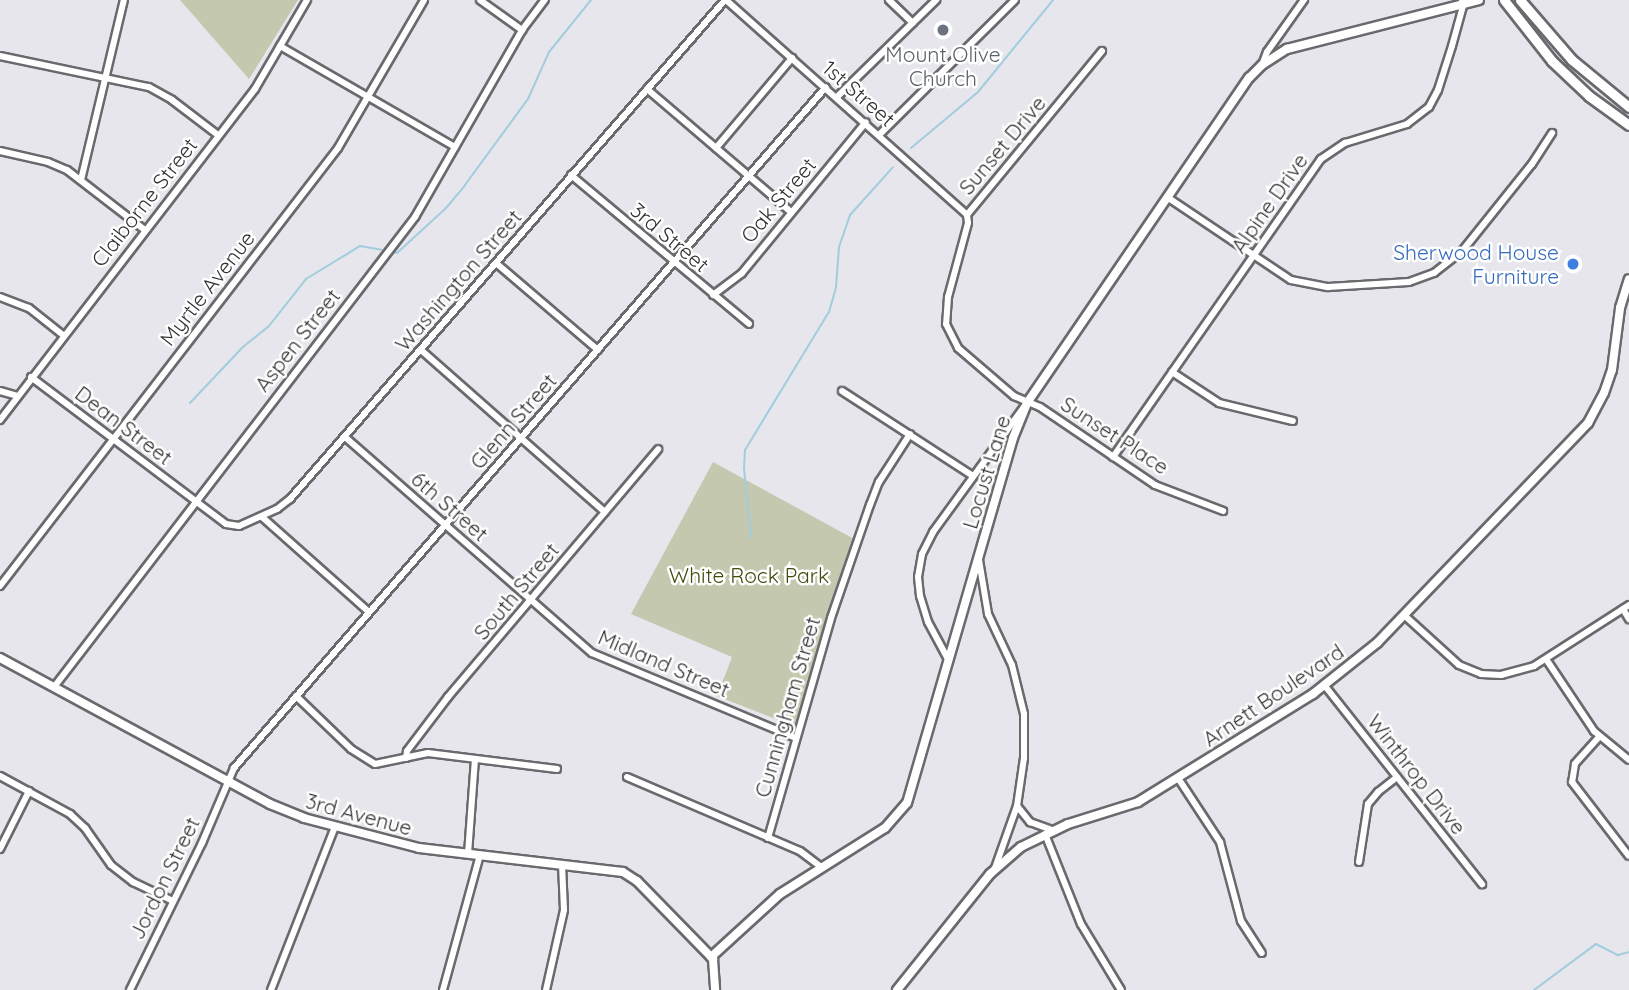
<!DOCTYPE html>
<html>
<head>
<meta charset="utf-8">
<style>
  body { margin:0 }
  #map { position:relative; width:1629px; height:990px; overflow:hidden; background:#e6e6ec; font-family:Quicksand,sans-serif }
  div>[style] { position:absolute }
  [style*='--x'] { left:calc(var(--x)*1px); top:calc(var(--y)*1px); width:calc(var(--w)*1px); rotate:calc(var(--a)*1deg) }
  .green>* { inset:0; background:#c4c8af }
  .stream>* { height:2px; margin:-1px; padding:0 1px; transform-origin:1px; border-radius:1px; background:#a2cddd }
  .roads { filter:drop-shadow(2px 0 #69696e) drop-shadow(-2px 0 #69696e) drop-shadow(0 2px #69696e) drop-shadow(0 -2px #69696e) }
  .street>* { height:6px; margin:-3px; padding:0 3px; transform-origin:3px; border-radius:3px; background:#fff }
  .secondary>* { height:8px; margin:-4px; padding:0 4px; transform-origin:4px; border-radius:4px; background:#fff }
  .primary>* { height:9px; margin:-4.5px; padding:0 4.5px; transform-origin:4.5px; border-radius:4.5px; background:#fff }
  .dots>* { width:19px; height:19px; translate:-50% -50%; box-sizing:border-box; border:4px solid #fff; border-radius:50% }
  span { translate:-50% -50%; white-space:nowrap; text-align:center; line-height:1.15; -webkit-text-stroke:5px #fff; paint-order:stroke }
  .worship-label { font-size:21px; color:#5b616d }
  .street-label { font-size:21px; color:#323234 }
  .shop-label { font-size:21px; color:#366cbe }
  .right { translate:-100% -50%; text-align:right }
  .park-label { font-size:21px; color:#444a0d }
</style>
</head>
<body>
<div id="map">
  <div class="green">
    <div style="clip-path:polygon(180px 0,298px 0,249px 79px)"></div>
    <div style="clip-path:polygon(713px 462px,856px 540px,825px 628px,796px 727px,717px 696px,732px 657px,631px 614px)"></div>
  </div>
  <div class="stream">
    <div style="--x:911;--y:148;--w:87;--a:-39.9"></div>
    <div style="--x:978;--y:92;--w:119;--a:-50.8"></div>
    <div style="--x:393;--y:252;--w:4;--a:14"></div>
    <div style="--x:397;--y:253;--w:67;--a:-42.6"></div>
    <div style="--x:446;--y:208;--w:30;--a:-50"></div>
    <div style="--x:465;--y:185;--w:107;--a:-53.8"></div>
    <div style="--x:528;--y:99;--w:51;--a:-65.9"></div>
    <div style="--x:549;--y:52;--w:67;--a:-51.1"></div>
    <div style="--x:190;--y:403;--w:77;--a:-46.6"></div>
    <div style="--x:243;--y:347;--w:33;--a:-39"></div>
    <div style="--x:269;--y:326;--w:60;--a:-51.8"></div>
    <div style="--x:306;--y:279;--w:63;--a:-31.4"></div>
    <div style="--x:360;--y:246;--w:22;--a:10"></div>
    <div style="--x:751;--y:537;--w:69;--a:-95.8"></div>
    <div style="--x:744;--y:468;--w:18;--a:-87"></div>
    <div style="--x:745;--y:450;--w:162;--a:-58.7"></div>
    <div style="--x:829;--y:312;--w:26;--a:-74"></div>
    <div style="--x:836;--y:287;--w:40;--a:-85.7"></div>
    <div style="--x:839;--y:247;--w:34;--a:-71"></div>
    <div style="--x:850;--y:215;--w:64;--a:-48.1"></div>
    <div style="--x:1534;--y:990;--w:77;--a:-36.6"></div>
    <div style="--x:1596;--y:944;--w:25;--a:27"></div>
    <div style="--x:1618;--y:955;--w:11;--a:-15"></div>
  </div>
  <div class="roads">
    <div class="street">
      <div style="--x:480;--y:0;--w:52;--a:35.5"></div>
      <div style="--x:726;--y:0;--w:323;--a:41.7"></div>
      <div style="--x:889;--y:0;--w:33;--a:44"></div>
      <div style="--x:280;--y:46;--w:202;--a:30"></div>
      <div style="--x:1102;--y:51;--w:212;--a:129.5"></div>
      <div style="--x:967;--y:215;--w:8;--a:83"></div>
      <div style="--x:968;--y:223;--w:77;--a:105.1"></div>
      <div style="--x:948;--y:297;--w:27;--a:94"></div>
      <div style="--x:946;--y:324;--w:27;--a:63"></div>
      <div style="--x:958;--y:348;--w:74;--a:40.6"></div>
      <div style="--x:1014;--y:396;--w:28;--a:23"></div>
      <div style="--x:1040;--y:407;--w:139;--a:34.1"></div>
      <div style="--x:1155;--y:485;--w:73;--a:20.9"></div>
      <div style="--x:0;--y:56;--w:152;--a:11.8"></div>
      <div style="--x:149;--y:87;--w:26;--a:29"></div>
      <div style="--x:172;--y:100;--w:58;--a:37.3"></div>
      <div style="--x:1262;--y:65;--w:14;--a:-69"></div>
      <div style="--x:1267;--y:52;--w:64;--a:-54.6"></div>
      <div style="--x:647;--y:89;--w:188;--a:40.5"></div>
      <div style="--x:837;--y:97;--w:139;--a:-44.4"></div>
      <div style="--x:880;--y:134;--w:190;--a:-44.8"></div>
      <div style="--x:716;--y:148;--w:118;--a:-49.8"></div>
      <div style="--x:0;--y:151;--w:49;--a:12.9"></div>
      <div style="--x:48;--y:162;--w:21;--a:23"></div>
      <div style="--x:67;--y:170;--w:98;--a:37.6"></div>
      <div style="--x:571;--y:175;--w:232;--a:39.9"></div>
      <div style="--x:81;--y:180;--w:185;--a:-76.6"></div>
      <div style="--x:1167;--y:197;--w:149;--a:33.8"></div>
      <div style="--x:1291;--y:280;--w:38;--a:11"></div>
      <div style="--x:1328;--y:287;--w:81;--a:-3.5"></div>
      <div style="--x:1409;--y:282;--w:27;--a:-20"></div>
      <div style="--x:1434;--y:273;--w:37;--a:-38"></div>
      <div style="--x:1463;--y:250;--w:110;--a:-51.3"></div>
      <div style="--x:1532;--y:164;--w:37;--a:-57"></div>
      <div style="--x:496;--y:263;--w:134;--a:40.5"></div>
      <div style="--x:713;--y:295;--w:36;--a:-37"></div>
      <div style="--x:742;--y:273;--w:195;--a:-50.6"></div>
      <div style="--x:0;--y:297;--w:31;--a:21"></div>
      <div style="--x:29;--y:308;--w:43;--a:38.5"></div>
      <div style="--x:421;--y:350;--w:245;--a:41.4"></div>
      <div style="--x:1172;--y:372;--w:56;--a:33.4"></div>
      <div style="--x:1219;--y:403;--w:76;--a:13.7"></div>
      <div style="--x:31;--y:377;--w:244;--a:37"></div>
      <div style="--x:226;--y:524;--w:13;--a:9"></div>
      <div style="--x:239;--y:526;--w:42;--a:-24.1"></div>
      <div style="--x:277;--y:509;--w:16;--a:-38"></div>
      <div style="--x:290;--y:499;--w:662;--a:-48.92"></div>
      <div style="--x:0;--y:391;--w:18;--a:16"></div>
      <div style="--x:842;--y:391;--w:156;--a:33"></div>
      <div style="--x:0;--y:420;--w:418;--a:-52.4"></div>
      <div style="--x:255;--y:89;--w:103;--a:-59.7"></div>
      <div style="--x:345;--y:437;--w:328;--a:41.2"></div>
      <div style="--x:592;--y:653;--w:221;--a:22.6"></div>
      <div style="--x:1113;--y:457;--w:363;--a:-55.1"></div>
      <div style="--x:1321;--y:159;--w:29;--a:-34"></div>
      <div style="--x:1345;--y:143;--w:65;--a:-17"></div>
      <div style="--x:1407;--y:124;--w:28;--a:-38"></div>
      <div style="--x:1429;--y:107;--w:19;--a:-62"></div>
      <div style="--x:1438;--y:90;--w:46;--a:-72.3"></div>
      <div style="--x:1452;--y:46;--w:41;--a:-74.6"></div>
      <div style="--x:1463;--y:6;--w:6;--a:-99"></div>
      <div style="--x:262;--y:517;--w:143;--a:41.6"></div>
      <div style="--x:979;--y:560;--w:55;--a:80.5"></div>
      <div style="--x:988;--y:614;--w:56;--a:64.8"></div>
      <div style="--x:1012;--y:665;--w:50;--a:76.2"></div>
      <div style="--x:1024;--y:714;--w:44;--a:90"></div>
      <div style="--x:1024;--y:758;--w:49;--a:98.3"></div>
      <div style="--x:1017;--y:806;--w:21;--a:51"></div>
      <div style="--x:1030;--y:822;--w:23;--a:20"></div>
      <div style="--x:0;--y:586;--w:553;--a:-52.34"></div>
      <div style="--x:338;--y:148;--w:171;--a:-59.8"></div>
      <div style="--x:1623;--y:609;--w:12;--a:59"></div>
      <div style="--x:1404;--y:615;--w:74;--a:42.3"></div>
      <div style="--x:1459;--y:665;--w:24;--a:22"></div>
      <div style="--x:1481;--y:674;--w:20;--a:3"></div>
      <div style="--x:1501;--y:675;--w:34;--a:-15"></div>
      <div style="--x:1534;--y:666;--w:113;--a:-32.7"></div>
      <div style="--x:1546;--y:659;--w:87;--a:56.3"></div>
      <div style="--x:1594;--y:731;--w:45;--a:39.6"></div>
      <div style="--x:949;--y:661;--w:44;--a:-118.3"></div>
      <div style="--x:928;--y:622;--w:27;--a:-107"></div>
      <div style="--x:920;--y:596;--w:19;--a:-96"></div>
      <div style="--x:918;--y:577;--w:23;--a:-80"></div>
      <div style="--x:922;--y:554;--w:25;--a:-63"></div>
      <div style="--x:933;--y:532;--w:158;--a:-54"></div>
      <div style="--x:1325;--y:686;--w:253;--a:51.6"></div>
      <div style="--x:54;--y:687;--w:593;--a:-52.47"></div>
      <div style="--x:415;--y:217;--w:215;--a:-60.2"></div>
      <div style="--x:522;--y:30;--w:38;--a:-53"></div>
      <div style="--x:296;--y:696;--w:76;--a:43.9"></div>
      <div style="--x:351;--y:749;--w:28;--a:32"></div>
      <div style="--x:375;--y:764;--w:54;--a:-11.7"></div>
      <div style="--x:428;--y:753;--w:130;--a:7.1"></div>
      <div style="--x:1599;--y:737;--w:36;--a:132"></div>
      <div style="--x:1575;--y:764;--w:18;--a:99"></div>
      <div style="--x:1572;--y:782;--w:93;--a:52.4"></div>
      <div style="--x:406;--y:758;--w:7;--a:-82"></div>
      <div style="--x:407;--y:751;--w:68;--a:-52.8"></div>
      <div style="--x:448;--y:697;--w:325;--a:-49.7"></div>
      <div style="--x:0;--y:776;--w:80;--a:28.5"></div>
      <div style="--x:70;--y:814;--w:21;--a:43"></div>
      <div style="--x:85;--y:828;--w:45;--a:54.9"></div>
      <div style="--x:111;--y:865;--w:28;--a:38"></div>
      <div style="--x:133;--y:882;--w:44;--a:25.4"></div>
      <div style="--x:627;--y:777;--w:188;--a:23.2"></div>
      <div style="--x:800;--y:851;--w:25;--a:37"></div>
      <div style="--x:1178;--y:778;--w:77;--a:56.7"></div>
      <div style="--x:1220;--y:842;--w:82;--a:75.1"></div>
      <div style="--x:1241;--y:921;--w:38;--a:57"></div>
      <div style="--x:1045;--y:834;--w:97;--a:68.2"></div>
      <div style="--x:1081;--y:924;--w:77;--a:58.8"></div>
      <div style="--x:768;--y:838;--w:229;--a:-74"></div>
      <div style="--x:831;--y:618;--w:120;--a:-71"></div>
      <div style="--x:870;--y:505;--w:25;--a:-69"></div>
      <div style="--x:879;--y:482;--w:57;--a:-57.1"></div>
      <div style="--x:0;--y:849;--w:65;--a:-63.4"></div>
      <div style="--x:468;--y:854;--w:95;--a:-85.8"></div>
      <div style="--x:1359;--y:862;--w:59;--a:-81.2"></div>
      <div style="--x:1368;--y:804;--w:16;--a:-50"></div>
      <div style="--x:1378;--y:792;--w:24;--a:-38"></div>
      <div style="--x:995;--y:868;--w:66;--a:-70.5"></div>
      <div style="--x:130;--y:990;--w:164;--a:-63.9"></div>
      <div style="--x:202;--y:843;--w:82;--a:-66.9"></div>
      <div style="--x:234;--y:768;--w:902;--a:-49"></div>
      <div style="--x:271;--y:990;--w:175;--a:-68.6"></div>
      <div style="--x:443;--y:990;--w:140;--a:-74.7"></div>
      <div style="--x:546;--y:990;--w:82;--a:-77.3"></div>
      <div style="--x:564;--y:910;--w:46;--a:-92.5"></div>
    </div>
    <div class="secondary">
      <div style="--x:0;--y:658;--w:307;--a:28.4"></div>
      <div style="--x:270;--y:804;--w:37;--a:22"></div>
      <div style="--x:304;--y:818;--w:119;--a:14.6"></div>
      <div style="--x:419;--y:848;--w:205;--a:6.7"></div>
      <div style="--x:623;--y:872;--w:17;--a:33"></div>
      <div style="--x:637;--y:881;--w:109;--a:45.7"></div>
      <div style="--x:713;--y:959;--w:31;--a:86"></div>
      <div style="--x:711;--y:957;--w:93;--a:-42.4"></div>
      <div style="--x:780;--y:894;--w:124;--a:-32.2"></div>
      <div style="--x:885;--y:828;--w:33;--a:-49"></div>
      <div style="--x:907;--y:803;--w:380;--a:-73.8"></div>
      <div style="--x:1013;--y:438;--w:38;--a:-68"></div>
      <div style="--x:1027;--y:403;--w:394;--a:-55.7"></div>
      <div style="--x:1249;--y:78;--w:18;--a:-45"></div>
      <div style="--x:1262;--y:65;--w:30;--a:-33"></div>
      <div style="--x:1287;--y:49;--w:198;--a:-14.3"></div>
      <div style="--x:897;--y:990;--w:149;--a:-51.3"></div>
      <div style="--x:990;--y:874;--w:41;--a:-41.1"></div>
      <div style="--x:1021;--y:847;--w:52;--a:-26.1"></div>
      <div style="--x:1068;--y:824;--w:73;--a:-17.4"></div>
      <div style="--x:1138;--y:802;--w:206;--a:-31.7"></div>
      <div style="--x:1313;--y:694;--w:82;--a:-38.6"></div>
      <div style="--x:1377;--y:643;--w:305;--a:-46.2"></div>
      <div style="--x:1588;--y:423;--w:34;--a:-62"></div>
      <div style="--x:1604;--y:393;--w:24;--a:-71"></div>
      <div style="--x:1612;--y:370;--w:63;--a:-82.6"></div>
      <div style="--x:1620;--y:308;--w:30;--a:-73"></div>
    </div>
    <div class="primary">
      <div style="--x:1504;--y:0;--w:78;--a:51.8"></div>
      <div style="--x:1552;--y:61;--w:51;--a:43.4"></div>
      <div style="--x:1589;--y:96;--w:49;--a:35.9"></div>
      <div style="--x:1520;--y:0;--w:79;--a:49.1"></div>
      <div style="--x:1572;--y:60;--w:74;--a:39.5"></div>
    </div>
  </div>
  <div class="dots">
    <div style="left:943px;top:30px;background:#6b7280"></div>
    <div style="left:1573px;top:264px;background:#3f7fe0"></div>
  </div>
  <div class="worship-label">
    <span style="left:943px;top:66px">Mount Olive<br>Church</span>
  </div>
  <div class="street-label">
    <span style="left:859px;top:93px;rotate:41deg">1st Street</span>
    <span style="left:1002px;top:145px;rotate:-50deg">Sunset Drive</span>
    <span style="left:778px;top:200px;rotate:-50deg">Oak Street</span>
    <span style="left:144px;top:202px;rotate:-52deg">Claiborne Street</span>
    <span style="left:1269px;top:203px;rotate:-55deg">Alpine Drive</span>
    <span style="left:670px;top:237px;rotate:40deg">3rd Street</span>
    <span style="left:458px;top:280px;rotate:-49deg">Washington Street</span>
    <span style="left:207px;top:288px;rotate:-52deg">Myrtle Avenue</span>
    <span style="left:297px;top:340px;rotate:-52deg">Aspen Street</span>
    <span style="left:513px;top:421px;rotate:-49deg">Glenn Street</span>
    <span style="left:124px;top:425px;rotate:37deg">Dean Street</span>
    <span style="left:1115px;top:435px;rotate:33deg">Sunset Place</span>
    <span style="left:986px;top:472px;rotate:-73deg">Locust Lane</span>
    <span style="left:450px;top:506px;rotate:41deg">6th Street</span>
    <span style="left:516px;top:591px;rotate:-50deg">South Street</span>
    <span style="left:664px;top:663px;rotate:23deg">Midland Street</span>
    <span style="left:1273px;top:695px;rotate:-34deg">Arnett Boulevard</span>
    <span style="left:787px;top:707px;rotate:-74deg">Cunningham Street</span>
    <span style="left:1417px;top:774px;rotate:52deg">Winthrop Drive</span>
    <span style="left:359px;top:814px;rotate:15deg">3rd Avenue</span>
    <span style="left:164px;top:878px;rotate:-64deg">Jordon Street</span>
  </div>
  <div class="shop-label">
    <span class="right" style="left:1559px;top:264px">Sherwood House<br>Furniture</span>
  </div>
  <div class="park-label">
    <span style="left:749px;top:575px">White Rock Park</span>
  </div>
</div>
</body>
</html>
